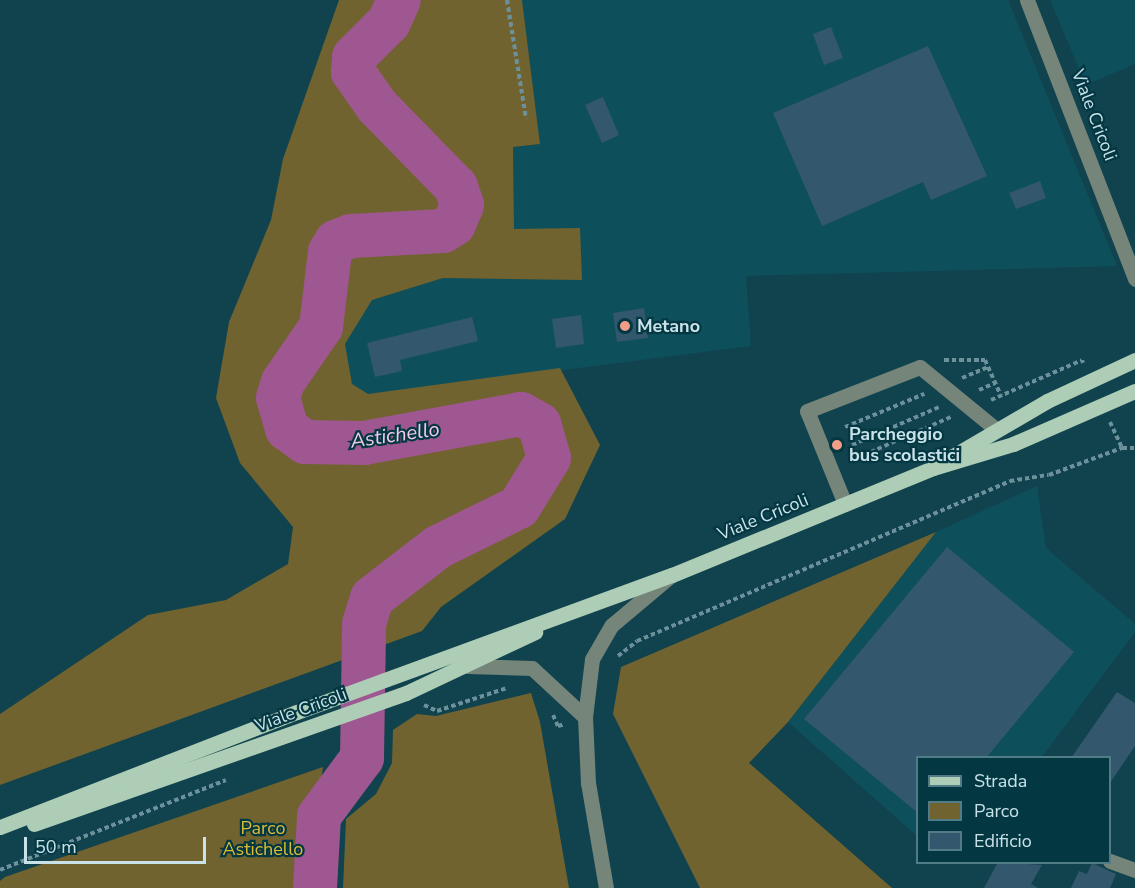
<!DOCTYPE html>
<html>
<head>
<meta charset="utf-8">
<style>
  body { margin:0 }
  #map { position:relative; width:1135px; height:888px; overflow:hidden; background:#11434e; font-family:"Nunito Sans",sans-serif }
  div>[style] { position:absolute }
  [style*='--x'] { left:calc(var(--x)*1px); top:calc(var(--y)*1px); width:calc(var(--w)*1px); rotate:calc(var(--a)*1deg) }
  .built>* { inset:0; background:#0e4f5c }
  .green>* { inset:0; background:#71632f }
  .river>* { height:44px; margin:-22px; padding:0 22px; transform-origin:22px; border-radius:22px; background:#9e5790 }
  .building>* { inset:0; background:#33576c }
  .path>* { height:4px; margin-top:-2px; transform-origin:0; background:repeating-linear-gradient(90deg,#6c919a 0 4.5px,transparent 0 7.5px) }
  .minor>* { height:15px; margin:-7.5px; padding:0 7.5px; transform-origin:7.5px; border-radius:7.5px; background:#75857a }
  .major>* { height:15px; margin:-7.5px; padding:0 7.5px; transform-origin:7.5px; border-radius:7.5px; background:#adcdb6 }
  .dots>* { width:16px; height:16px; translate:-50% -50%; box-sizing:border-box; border:3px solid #033843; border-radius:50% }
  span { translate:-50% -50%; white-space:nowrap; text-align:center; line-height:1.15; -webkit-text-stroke:4.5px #033843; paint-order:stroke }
  .street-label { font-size:18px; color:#c9e1e8 }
  .poi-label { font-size:18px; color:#c9e1e8; font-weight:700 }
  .left { translate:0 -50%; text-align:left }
  .park-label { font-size:18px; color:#ddbc36 }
  .water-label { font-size:20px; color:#f3cbe9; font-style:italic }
  .legend { position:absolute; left:916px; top:756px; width:195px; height:108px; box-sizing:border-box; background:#033843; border:2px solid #527c85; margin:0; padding:8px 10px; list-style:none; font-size:18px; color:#c9e1e8 }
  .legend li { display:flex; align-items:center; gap:12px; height:30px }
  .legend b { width:30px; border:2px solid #527c85 }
  .scale { position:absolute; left:24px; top:837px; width:182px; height:27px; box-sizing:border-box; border:3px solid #c9e1e8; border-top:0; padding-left:8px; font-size:18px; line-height:21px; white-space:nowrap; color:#c9e1e8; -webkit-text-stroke:4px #033843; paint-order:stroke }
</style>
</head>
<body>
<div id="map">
  <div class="built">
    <div style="clip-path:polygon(522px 0,1008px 0,1117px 266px,746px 276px,751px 346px,368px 395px,352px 384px,345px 344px,372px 300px,443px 278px,582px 279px,530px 229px,514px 229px,513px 147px,540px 144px)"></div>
    <div style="clip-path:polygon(1050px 0,1135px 0,1135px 64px,1086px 85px)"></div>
    <div style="clip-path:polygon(1037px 486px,1046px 548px,1135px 624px,1135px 632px,1042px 757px,918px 758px,917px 836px,788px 722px,936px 532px)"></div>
  </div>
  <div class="green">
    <div style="clip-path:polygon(339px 0,522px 0,540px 144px,513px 147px,514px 229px,580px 228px,582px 280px,443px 278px,372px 300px,345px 344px,352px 384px,368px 394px,560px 368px,600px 445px,565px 519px,441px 607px,422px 631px,0 785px,0 714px,148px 615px,226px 600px,288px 564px,293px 527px,240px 463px,216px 398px,229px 322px,271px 220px,283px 159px)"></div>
    <div style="clip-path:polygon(936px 532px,788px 722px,749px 763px,892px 888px,700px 888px,613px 714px,621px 667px)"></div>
    <div style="clip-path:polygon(531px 693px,540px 722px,569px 888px,343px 888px,346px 819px,376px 794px,392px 763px,393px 730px,417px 714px,436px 716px)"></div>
    <div style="clip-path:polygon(323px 767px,306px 888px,0 888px,0 881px,5px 877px)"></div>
  </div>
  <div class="river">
    <div style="--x:315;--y:888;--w:72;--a:-86.8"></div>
    <div style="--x:319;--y:816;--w:72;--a:-53.4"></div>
    <div style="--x:362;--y:758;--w:134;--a:-89.1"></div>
    <div style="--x:364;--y:624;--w:27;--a:-73"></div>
    <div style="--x:372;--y:598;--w:83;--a:-37.7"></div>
    <div style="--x:438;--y:547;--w:90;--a:-26.3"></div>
    <div style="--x:519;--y:507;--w:57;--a:-58.5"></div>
    <div style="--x:549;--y:458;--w:35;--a:-106"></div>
    <div style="--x:539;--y:424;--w:21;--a:-151"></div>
    <div style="--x:521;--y:414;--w:159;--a:169.5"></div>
    <div style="--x:365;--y:443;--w:60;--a:-179"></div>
    <div style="--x:305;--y:442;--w:22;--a:-144"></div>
    <div style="--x:287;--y:429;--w:32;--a:-106"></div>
    <div style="--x:278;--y:398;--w:17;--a:-73"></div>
    <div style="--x:283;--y:382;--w:67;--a:-55.4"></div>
    <div style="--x:321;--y:327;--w:76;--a:-83.2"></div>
    <div style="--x:330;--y:252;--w:12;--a:-59"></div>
    <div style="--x:336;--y:242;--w:16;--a:-22"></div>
    <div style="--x:351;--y:236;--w:92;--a:-3.1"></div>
    <div style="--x:443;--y:231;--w:13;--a:-32"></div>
    <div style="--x:454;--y:224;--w:21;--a:-67"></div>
    <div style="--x:462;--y:205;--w:19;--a:-108"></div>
    <div style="--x:456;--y:187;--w:113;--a:-134.3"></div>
    <div style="--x:377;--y:106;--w:42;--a:-125.2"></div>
    <div style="--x:353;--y:72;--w:15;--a:-86"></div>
    <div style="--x:354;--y:57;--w:49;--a:-45"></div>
    <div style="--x:389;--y:22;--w:24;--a:-66"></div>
  </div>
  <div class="building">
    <div style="clip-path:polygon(831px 27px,843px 58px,824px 65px,813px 34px)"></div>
    <div style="clip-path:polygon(928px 46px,987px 176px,931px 200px,923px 182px,822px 226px,773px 113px)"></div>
    <div style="clip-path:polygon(603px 97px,619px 135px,602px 143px,585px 105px)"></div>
    <div style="clip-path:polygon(1040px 181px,1046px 198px,1016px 209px,1009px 193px)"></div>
    <div style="clip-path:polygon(644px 308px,648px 338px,617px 342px,613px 313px)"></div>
    <div style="clip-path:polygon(581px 315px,584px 344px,556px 348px,552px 319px)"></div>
    <div style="clip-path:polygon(472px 317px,478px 341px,400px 360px,402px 371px,375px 377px,367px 343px)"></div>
    <div style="clip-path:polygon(947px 547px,1074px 652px,986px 758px,918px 758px,918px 813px,804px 719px)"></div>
    <div style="clip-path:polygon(1117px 692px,1135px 703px,1135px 746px,1110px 783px,1110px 758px,1071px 758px)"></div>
    <div style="clip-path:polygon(998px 862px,1042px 865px,1031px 884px,1038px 888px,984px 888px)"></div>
    <div style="clip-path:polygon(1092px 863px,1116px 874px,1110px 888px,1071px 888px,1079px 871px,1087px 874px)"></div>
  </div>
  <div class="path">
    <div style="--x:507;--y:0;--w:120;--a:80.9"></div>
    <div style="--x:944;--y:360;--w:41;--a:0"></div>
    <div style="--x:985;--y:360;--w:39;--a:66"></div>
    <div style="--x:962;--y:378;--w:28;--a:-23"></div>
    <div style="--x:979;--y:390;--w:17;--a:-24"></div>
    <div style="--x:991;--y:400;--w:99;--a:-23.7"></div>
    <div style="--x:1082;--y:360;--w:3;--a:72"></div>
    <div style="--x:1110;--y:422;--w:29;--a:65"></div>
    <div style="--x:845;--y:427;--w:86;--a:-22.7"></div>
    <div style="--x:852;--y:445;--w:95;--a:-23.6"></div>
    <div style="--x:857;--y:458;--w:103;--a:-23.6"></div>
    <div style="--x:618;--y:656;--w:24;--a:-38"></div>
    <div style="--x:637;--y:641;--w:406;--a:-23.2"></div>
    <div style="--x:1010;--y:481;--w:39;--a:-9"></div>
    <div style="--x:1049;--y:475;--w:78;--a:-20.3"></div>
    <div style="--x:1122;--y:448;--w:13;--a:0"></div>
    <div style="--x:424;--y:705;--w:14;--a:25"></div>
    <div style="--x:437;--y:711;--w:74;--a:-18.2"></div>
    <div style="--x:553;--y:715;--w:12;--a:66"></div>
    <div style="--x:558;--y:726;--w:7;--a:-16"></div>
    <div style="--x:0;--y:870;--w:243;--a:-21.7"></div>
  </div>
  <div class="minor">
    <div style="--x:1027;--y:0;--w:299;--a:68.8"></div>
    <div style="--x:845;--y:504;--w:100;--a:-112.2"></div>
    <div style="--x:807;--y:411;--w:121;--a:-21.3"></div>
    <div style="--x:920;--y:367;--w:99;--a:39.3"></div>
    <div style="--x:468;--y:666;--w:64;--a:1.8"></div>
    <div style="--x:532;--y:668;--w:72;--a:42.8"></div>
    <div style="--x:1110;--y:861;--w:27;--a:20"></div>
    <div style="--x:606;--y:888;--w:107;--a:-99.7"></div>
    <div style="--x:588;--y:783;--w:66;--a:-92.6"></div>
    <div style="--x:585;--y:717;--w:58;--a:-83.1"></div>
    <div style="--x:592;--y:659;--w:39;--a:-60"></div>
    <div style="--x:612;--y:625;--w:75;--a:-40.1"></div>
  </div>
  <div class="major">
    <div style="--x:953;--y:456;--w:109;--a:-30.3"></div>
    <div style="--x:1047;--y:401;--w:97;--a:-25"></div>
    <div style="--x:34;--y:824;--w:394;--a:-19.4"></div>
    <div style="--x:406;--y:693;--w:143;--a:-25.3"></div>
    <div style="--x:0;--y:827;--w:318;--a:-21.2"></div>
    <div style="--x:297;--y:712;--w:399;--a:-20.1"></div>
    <div style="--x:672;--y:575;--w:282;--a:-22.3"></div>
    <div style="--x:933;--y:468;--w:84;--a:-16.7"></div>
    <div style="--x:1013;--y:444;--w:133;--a:-23.5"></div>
  </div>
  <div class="dots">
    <div style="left:625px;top:326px;background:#f49e88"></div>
    <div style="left:837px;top:445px;background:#f49e88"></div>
  </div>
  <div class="street-label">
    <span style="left:1094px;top:115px;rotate:69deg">Viale Cricoli</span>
    <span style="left:763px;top:517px;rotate:-22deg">Viale Cricoli</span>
    <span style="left:301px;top:710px;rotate:-20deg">Viale Cricoli</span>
  </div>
  <div class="poi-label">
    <span class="left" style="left:637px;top:326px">Metano</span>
    <span class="left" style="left:849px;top:445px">Parcheggio<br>bus scolastici</span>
  </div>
  <div class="park-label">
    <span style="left:263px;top:839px">Parco<br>Astichello</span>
  </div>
  <div class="water-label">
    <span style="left:395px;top:435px;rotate:-8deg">Astichello</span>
  </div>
  <ul class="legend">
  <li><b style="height:8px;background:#adcdb6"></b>Strada</li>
  <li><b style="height:16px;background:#71632f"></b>Parco</li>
  <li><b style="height:16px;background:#33576c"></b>Edificio</li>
  </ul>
  <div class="scale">50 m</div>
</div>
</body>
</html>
